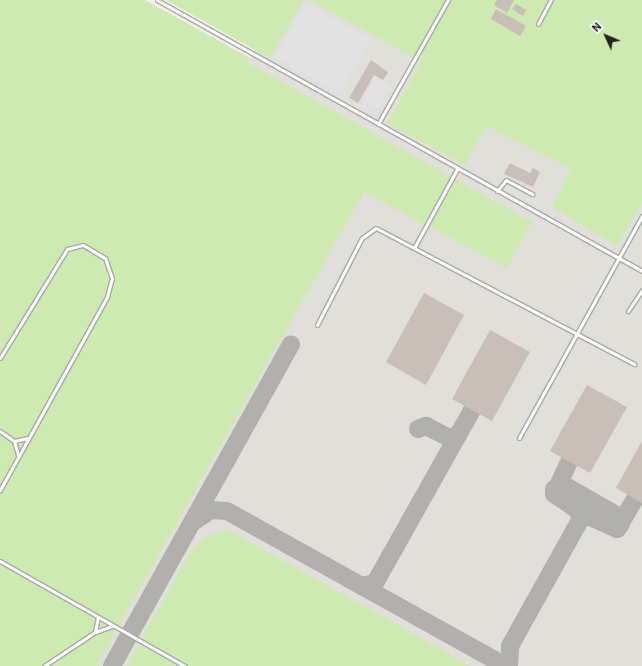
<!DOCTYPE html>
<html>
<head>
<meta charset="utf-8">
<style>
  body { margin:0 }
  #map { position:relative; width:642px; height:666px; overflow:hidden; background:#f2efe9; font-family:Roboto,sans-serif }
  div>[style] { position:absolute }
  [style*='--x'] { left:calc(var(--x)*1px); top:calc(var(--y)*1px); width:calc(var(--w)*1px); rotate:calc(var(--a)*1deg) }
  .airport>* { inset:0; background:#e1dfda }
  .grass>* { inset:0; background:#cdebb0 }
  .parking>* { inset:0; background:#e2e2e2 }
  .taxiway>* { height:18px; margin:-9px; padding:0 9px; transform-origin:9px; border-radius:9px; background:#b1b0ac }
  .building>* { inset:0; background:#c7bfb8 }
  .roads { filter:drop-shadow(1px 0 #a9a9a9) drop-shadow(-1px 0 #a9a9a9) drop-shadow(0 1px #a9a9a9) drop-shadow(0 -1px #a9a9a9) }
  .service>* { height:3px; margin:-1.5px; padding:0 1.5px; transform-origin:1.5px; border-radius:1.5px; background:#fff }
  span { translate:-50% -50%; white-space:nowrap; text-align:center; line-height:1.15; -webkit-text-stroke:3px #fff; paint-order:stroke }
  .north { position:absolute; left:586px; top:16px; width:40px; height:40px; -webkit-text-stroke:3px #fff; paint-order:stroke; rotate:314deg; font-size:11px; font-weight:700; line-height:16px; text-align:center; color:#222 }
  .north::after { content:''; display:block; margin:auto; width:14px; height:18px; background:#222; clip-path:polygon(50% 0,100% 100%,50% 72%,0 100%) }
</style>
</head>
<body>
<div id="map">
  <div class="airport">
    <div style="clip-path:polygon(283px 0,642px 0,642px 666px,0 666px,0 346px,240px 76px)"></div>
  </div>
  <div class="grass">
    <div style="clip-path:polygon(0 0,145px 0,250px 58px,248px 63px,532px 222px,507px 268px,364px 192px,96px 666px,0 666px)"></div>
    <div style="clip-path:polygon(166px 0,304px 0,270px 58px)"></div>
    <div style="clip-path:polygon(310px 0,642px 0,642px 203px,617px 246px,552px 207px,571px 168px,487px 126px,465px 165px,387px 123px,421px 62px)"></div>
    <div style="clip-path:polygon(228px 530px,471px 666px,126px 666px,191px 551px,205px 537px)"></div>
  </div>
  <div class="parking">
    <div style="clip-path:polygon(305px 3px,371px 39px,340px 94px,274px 57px)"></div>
    <div style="clip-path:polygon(375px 77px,391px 86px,378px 109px,362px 100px)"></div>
  </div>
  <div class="taxiway">
    <div style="--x:418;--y:429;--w:9;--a:-21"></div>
    <div style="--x:426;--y:426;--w:27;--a:27"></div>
    <div style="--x:450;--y:438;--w:8;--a:-23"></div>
    <div style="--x:569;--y:462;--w:35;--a:115"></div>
    <div style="--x:554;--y:494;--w:30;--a:34"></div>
    <div style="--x:579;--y:511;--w:9;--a:84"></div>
    <div style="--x:580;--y:520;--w:9;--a:-27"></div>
    <div style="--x:588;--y:516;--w:32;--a:24"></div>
    <div style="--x:617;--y:529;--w:35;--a:-59"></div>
    <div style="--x:554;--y:489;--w:11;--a:-22"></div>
    <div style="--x:564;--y:485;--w:62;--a:29.9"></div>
    <div style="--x:618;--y:516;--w:9;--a:72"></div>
    <div style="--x:193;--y:522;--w:22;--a:-34"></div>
    <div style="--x:211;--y:510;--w:16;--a:4"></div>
    <div style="--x:227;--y:511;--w:319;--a:29.1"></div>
    <div style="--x:362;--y:586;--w:13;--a:-13"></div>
    <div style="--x:375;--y:583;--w:198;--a:-60.7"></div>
    <div style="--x:112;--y:666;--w:368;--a:-60.9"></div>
    <div style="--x:509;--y:666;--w:20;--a:-87"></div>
    <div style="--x:510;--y:646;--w:144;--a:-60.9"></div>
  </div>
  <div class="building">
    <div style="clip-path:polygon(497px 0,514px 0,507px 13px,494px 5px)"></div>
    <div style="clip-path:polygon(516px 4px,526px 10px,523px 16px,512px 9px)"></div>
    <div style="clip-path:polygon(496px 9px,526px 26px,520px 36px,491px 19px)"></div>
    <div style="clip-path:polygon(371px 60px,388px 72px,383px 80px,374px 75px,358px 103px,349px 98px)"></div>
    <div style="clip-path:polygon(510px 163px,530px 173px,533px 168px,540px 172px,533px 187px,504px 174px)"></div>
    <div style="clip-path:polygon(424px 293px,464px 315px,426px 385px,386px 362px)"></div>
    <div style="clip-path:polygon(490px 330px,530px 352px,492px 421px,452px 399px)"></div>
    <div style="clip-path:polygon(587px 385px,627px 407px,590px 473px,550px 451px)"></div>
    <div style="clip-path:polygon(642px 441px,642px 503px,616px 488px)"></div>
  </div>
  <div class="roads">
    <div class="service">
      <div style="--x:157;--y:0;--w:556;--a:29.19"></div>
      <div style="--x:538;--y:24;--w:27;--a:-62"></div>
      <div style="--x:378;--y:124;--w:142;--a:-60.6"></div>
      <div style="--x:497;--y:191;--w:14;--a:-51"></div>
      <div style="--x:506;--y:180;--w:30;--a:28"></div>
      <div style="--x:414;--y:248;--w:90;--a:-61.4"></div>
      <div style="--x:628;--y:311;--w:25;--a:-56"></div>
      <div style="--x:317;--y:325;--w:98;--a:-62.7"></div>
      <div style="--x:362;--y:238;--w:17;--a:-36"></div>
      <div style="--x:376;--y:228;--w:292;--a:27.8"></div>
      <div style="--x:0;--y:358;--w:128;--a:-58.4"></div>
      <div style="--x:67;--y:249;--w:16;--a:-14"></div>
      <div style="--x:83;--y:245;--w:26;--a:31"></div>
      <div style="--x:105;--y:258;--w:21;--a:71"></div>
      <div style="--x:112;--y:278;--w:20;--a:105"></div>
      <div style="--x:107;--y:297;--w:221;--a:119"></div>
      <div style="--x:0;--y:431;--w:17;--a:36"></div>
      <div style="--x:14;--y:441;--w:15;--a:74"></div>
      <div style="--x:519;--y:438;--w:254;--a:-61"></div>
      <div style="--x:14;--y:441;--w:14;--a:-12"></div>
      <div style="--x:0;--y:561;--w:213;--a:29.6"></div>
      <div style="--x:95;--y:632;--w:15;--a:-79"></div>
      <div style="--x:44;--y:666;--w:61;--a:-33.7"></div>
      <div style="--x:95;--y:632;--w:18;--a:-19"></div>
    </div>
  </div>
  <div class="north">N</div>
</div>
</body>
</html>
